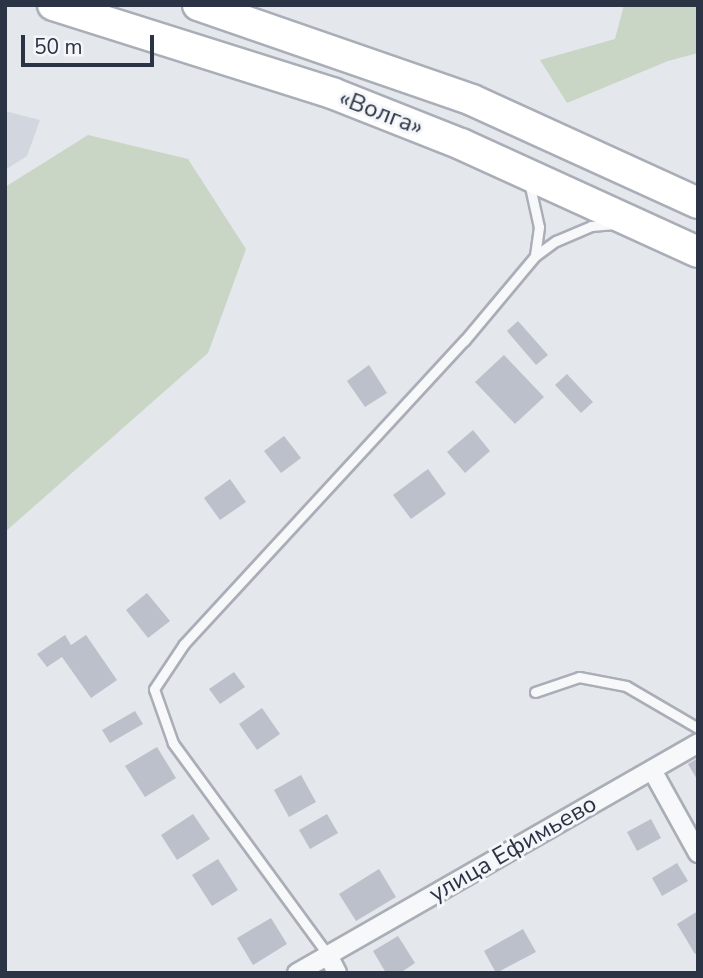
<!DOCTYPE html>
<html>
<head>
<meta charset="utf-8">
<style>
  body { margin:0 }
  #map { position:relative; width:703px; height:978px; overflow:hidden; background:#e4e7ec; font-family:"Nunito Sans",sans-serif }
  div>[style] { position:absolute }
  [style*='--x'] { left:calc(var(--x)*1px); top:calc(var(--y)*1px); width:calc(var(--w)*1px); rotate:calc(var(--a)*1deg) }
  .built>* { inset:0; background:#d2d6de }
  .green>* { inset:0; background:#c9d6c5 }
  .building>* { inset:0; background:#bbc0ca }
  .roads { filter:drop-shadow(2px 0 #a9aeb7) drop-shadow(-2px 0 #a9aeb7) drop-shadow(0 2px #a9aeb7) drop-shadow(0 -2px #a9aeb7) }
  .service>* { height:9px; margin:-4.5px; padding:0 4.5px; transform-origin:4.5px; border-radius:4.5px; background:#f7f8fa }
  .minor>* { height:18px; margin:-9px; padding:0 9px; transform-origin:9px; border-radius:9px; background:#f7f8fa }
  .trunk>* { height:30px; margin:-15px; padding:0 15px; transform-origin:15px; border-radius:15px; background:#fff }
  span { translate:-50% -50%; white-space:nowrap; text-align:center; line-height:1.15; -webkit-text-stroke:6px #f4f6f9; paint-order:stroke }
  .street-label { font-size:24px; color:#2b3445 }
  .frame { position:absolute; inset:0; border:7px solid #2b3445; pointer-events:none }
  .scale { position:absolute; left:21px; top:35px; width:133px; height:32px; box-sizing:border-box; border:4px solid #2b3445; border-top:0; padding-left:9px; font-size:21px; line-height:24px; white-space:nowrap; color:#2b3445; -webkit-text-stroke:5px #f4f6f9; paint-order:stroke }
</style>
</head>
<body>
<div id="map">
  <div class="built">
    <div style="clip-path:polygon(5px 111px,40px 120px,27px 156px,5px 170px)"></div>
  </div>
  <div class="green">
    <div style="clip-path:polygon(624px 5px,698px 5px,698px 53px,668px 61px,567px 103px,540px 60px,615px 39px)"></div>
    <div style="clip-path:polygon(88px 135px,188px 159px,246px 249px,208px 353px,5px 532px,5px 187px)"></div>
  </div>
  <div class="building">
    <div style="clip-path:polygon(518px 321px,548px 355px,536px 365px,507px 331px)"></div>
    <div style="clip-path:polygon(504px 355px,544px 397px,515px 424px,475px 382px)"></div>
    <div style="clip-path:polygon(369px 365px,387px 393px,365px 407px,347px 381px)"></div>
    <div style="clip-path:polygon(567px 374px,593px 402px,581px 413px,555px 385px)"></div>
    <div style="clip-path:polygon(473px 430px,490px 451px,465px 473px,447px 452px)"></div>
    <div style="clip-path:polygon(284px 436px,301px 458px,281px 473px,264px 451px)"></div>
    <div style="clip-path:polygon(428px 469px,446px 494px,411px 519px,393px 495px)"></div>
    <div style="clip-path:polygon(230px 479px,246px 502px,220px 520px,204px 498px)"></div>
    <div style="clip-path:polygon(147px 593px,170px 621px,148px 638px,126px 610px)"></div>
    <div style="clip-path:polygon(65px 635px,71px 645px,86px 635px,117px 680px,91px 698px,62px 657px,47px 667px,37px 654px)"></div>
    <div style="clip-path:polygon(234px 672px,245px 687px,220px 704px,209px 689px)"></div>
    <div style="clip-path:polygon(262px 708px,280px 734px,257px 750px,239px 724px)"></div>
    <div style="clip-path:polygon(135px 711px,143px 724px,110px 743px,102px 730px)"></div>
    <div style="clip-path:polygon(157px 747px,176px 778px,145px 797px,125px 766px)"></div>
    <div style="clip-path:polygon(698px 758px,698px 781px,688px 764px)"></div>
    <div style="clip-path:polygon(301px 775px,316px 802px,289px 817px,274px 790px)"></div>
    <div style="clip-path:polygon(193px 814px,210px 839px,177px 860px,161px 835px)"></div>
    <div style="clip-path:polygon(327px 814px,338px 833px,310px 849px,299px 830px)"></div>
    <div style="clip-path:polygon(651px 819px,661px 838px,637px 851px,627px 832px)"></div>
    <div style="clip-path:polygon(218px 859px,238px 890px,212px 906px,192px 875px)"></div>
    <div style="clip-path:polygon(677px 863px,688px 881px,662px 896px,652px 878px)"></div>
    <div style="clip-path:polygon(379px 869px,396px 897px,356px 921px,339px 894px)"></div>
    <div style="clip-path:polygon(698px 911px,698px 953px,695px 954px,677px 924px)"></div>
    <div style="clip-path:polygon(271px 918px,287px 944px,253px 965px,237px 938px)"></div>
    <div style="clip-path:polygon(523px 929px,536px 952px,496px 973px,484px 951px)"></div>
    <div style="clip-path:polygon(398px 936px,415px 963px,400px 973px,386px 973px,373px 951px)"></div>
  </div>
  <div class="roads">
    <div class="service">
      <div style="--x:529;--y:182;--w:46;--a:77.5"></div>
      <div style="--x:539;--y:227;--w:29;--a:98"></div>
      <div style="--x:535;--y:692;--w:46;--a:-18.8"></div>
      <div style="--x:579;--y:677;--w:48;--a:10.8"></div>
      <div style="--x:626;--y:686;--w:83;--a:30.3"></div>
      <div style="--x:328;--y:955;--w:263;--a:-126.2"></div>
      <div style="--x:173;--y:743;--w:57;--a:-109.4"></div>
      <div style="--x:154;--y:689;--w:54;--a:-56.3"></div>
      <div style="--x:184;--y:644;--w:413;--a:-47.3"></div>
      <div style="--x:464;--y:341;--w:111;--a:-50.1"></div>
      <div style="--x:535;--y:256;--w:26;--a:-36"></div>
      <div style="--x:556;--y:241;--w:38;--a:-23"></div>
      <div style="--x:591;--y:226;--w:24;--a:-5"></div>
    </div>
    <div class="minor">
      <div style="--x:652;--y:770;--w:95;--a:61"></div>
      <div style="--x:328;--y:955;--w:20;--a:63"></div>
      <div style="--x:297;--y:973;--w:462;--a:-29.8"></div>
    </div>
    <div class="trunk">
      <div style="--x:53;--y:5;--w:293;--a:17.5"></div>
      <div style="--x:332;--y:93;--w:139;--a:21.6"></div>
      <div style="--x:461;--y:144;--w:260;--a:24.5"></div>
      <div style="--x:198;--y:5;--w:290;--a:19.1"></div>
      <div style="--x:472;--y:100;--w:248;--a:24.5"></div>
    </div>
  </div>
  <div class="street-label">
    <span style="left:381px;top:113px;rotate:21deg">«Волга»</span>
    <span style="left:513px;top:849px;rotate:-30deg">улица Ефимьево</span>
  </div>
  <div class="frame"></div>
  <div class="scale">50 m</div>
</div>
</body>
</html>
